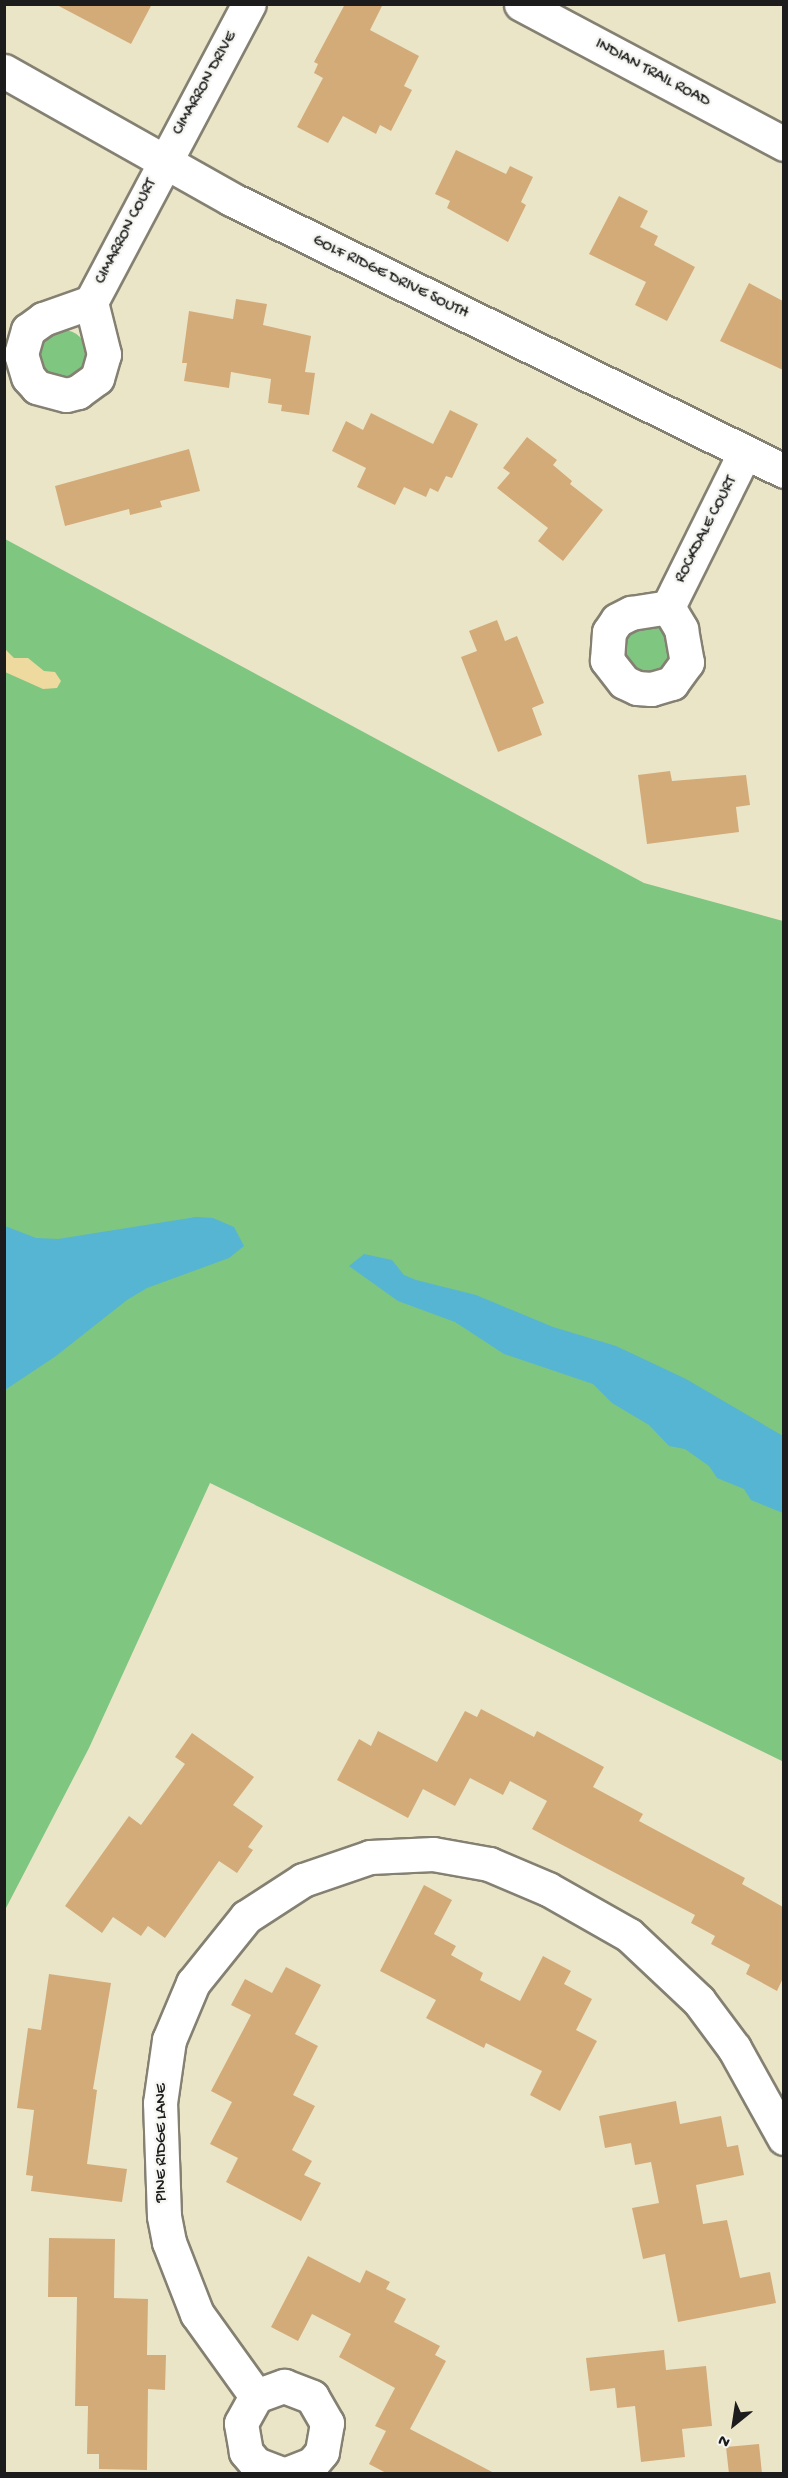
<!DOCTYPE html>
<html>
<head>
<meta charset="utf-8">
<style>
  body { margin:0 }
  #map { position:relative; width:788px; height:2478px; overflow:hidden; background:#ebe5c8; font-family:"Gochi Hand",sans-serif }
  div>[style] { position:absolute }
  [style*='--x'] { left:calc(var(--x)*1px); top:calc(var(--y)*1px); width:calc(var(--w)*1px); rotate:calc(var(--a)*1deg) }
  .green>* { inset:0; background:#7fc681 }
  .round { border-radius:50% }
  .sand>* { inset:0; background:#eeda9e }
  .water>* { inset:0; background:#55b5d3 }
  .building>* { inset:0; background:#d3ab79 }
  .roads { filter:drop-shadow(2px 0 #848072) drop-shadow(-2px 0 #848072) drop-shadow(0 2px #848072) drop-shadow(0 -2px #848072) }
  .minor>* { height:33px; margin:-16.5px; padding:0 16.5px; transform-origin:16.5px; border-radius:16.5px; background:#fff }
  span { translate:-50% -50%; white-space:nowrap; text-align:center; line-height:1.15; -webkit-text-stroke:5px #f6f6f2; paint-order:stroke }
  .street-label { font-size:16px; color:#1c1c1c }
  .frame { position:absolute; inset:0; border:6px solid #1c1c1c; pointer-events:none }
  .north { position:absolute; left:704px; top:2394px; width:60px; height:60px; -webkit-text-stroke:4px #f6f6f2; paint-order:stroke; rotate:210deg; font-size:16px; font-weight:700; line-height:24px; text-align:center; color:#1c1c1c }
  .north::after { content:''; display:block; margin:auto; width:21px; height:27px; background:#1c1c1c; clip-path:polygon(50% 0,100% 100%,50% 72%,0 100%) }
</style>
</head>
<body>
<div id="map">
  <div class="green">
    <div class="round" style="left:39px;top:330px;width:48px;height:48px"></div>
    <div style="clip-path:polygon(5px 539px,644px 883px,783px 921px,784px 1762px,210px 1483px,89px 1748px,5px 1910px)"></div>
    <div class="round" style="left:623px;top:625px;width:48px;height:48px"></div>
  </div>
  <div class="sand">
    <div style="clip-path:polygon(4px 648px,14px 658px,28px 658px,44px 671px,55px 672px,61px 681px,57px 688px,43px 689px,5px 672px)"></div>
  </div>
  <div class="water">
    <div style="clip-path:polygon(196px 1217px,213px 1218px,234px 1227px,244px 1246px,229px 1258px,147px 1288px,127px 1300px,56px 1356px,5px 1390px,5px 1226px,36px 1238px,58px 1239px)"></div>
    <div style="clip-path:polygon(364px 1254px,392px 1260px,404px 1275px,416px 1280px,476px 1295px,553px 1327px,616px 1346px,686px 1379px,783px 1436px,783px 1513px,751px 1500px,744px 1489px,717px 1478px,709px 1466px,685px 1449px,669px 1446px,649px 1425px,612px 1403px,593px 1384px,504px 1354px,455px 1322px,398px 1301px,349px 1266px)"></div>
  </div>
  <div class="building">
    <div style="clip-path:polygon(55px 4px,152px 4px,131px 44px)"></div>
    <div style="clip-path:polygon(345px 4px,383px 4px,370px 30px,419px 56px,404px 86px,412px 90px,391px 131px,380px 125px,376px 134px,343px 116px,328px 143px,297px 127px,323px 78px,314px 73px,318px 64px,314px 62px)"></div>
    <div style="clip-path:polygon(456px 150px,506px 174px,510px 166px,533px 177px,521px 202px,526px 205px,508px 242px,447px 208px,450px 201px,435px 194px)"></div>
    <div style="clip-path:polygon(619px 196px,648px 211px,640px 227px,658px 236px,654px 245px,695px 267px,667px 321px,635px 305px,646px 282px,589px 254px)"></div>
    <div style="clip-path:polygon(749px 283px,783px 301px,783px 370px,720px 341px)"></div>
    <div style="clip-path:polygon(236px 299px,267px 304px,263px 325px,311px 336px,305px 372px,315px 373px,309px 415px,281px 411px,282px 405px,268px 403px,271px 379px,231px 372px,229px 388px,184px 381px,187px 363px,182px 363px,189px 311px,233px 319px)"></div>
    <div style="clip-path:polygon(450px 410px,478px 424px,452px 478px,446px 476px,438px 492px,430px 488px,426px 497px,404px 487px,395px 505px,357px 487px,366px 468px,332px 451px,346px 421px,363px 430px,371px 413px,433px 444px)"></div>
    <div style="clip-path:polygon(527px 437px,557px 460px,553px 465px,572px 481px,570px 484px,603px 510px,563px 561px,538px 541px,548px 528px,497px 488px,510px 473px,503px 468px)"></div>
    <div style="clip-path:polygon(189px 449px,200px 491px,160px 501px,162px 507px,130px 515px,129px 509px,65px 526px,55px 486px)"></div>
    <div style="clip-path:polygon(497px 620px,505px 641px,517px 636px,544px 703px,532px 708px,542px 735px,498px 752px,461px 657px,477px 651px,469px 631px)"></div>
    <div style="clip-path:polygon(670px 771px,672px 781px,746px 775px,750px 805px,736px 807px,739px 832px,647px 844px,638px 775px)"></div>
    <div style="clip-path:polygon(481px 1709px,534px 1737px,537px 1731px,604px 1767px,593px 1787px,643px 1814px,639px 1821px,745px 1878px,742px 1884px,783px 1907px,783px 1978px,777px 1991px,746px 1974px,750px 1965px,711px 1944px,715px 1936px,691px 1923px,695px 1915px,532px 1829px,547px 1801px,510px 1781px,503px 1795px,470px 1778px,455px 1806px,423px 1789px,408px 1818px,337px 1780px,359px 1739px,371px 1746px,378px 1731px,437px 1762px,465px 1711px,477px 1717px)"></div>
    <div style="clip-path:polygon(192px 1733px,254px 1777px,233px 1805px,263px 1826px,248px 1847px,253px 1850px,237px 1873px,219px 1861px,165px 1938px,148px 1926px,141px 1936px,113px 1917px,102px 1933px,65px 1906px,129px 1816px,141px 1825px,185px 1764px,175px 1757px)"></div>
    <div style="clip-path:polygon(424px 1885px,452px 1900px,434px 1934px,456px 1946px,451px 1955px,483px 1973px,480px 1980px,520px 2001px,543px 1956px,571px 1971px,564px 1984px,592px 1999px,576px 2030px,597px 2041px,560px 2111px,530px 2095px,542px 2071px,486px 2043px,484px 2048px,426px 2018px,436px 2000px,380px 1971px)"></div>
    <div style="clip-path:polygon(286px 1967px,321px 1985px,295px 2034px,318px 2046px,293px 2095px,315px 2106px,292px 2150px,312px 2161px,304px 2175px,321px 2183px,301px 2221px,226px 2182px,238px 2158px,210px 2144px,232px 2102px,211px 2091px,251px 2015px,231px 2005px,245px 1979px,272px 1993px)"></div>
    <div style="clip-path:polygon(49px 1974px,111px 1983px,93px 2089px,97px 2090px,87px 2164px,127px 2169px,122px 2202px,31px 2191px,33px 2176px,26px 2175px,34px 2110px,17px 2108px,28px 2028px,41px 2030px)"></div>
    <div style="clip-path:polygon(676px 2101px,680px 2124px,721px 2116px,727px 2147px,738px 2145px,744px 2175px,696px 2185px,703px 2224px,727px 2220px,740px 2278px,770px 2272px,776px 2303px,678px 2322px,665px 2254px,643px 2259px,632px 2208px,659px 2203px,651px 2162px,635px 2165px,631px 2143px,605px 2148px,599px 2116px)"></div>
    <div style="clip-path:polygon(49px 2238px,115px 2239px,114px 2298px,148px 2299px,147px 2355px,166px 2355px,165px 2390px,148px 2389px,147px 2470px,99px 2469px,99px 2454px,87px 2454px,88px 2406px,75px 2406px,77px 2297px,48px 2297px)"></div>
    <div style="clip-path:polygon(308px 2256px,360px 2283px,366px 2270px,390px 2282px,386px 2289px,406px 2299px,394px 2322px,440px 2346px,435px 2355px,446px 2361px,410px 2429px,496px 2474px,388px 2474px,369px 2464px,386px 2431px,375px 2426px,395px 2388px,339px 2357px,351px 2334px,312px 2314px,298px 2341px,271px 2327px)"></div>
    <div style="clip-path:polygon(664px 2350px,666px 2370px,706px 2366px,712px 2426px,682px 2429px,685px 2457px,641px 2462px,635px 2406px,617px 2408px,615px 2388px,590px 2391px,586px 2358px)"></div>
    <div style="clip-path:polygon(759px 2444px,762px 2474px,729px 2474px,726px 2447px)"></div>
  </div>
  <div class="roads">
    <div class="minor">
      <div style="--x:521;--y:4;--w:298;--a:28"></div>
      <div style="--x:4;--y:71;--w:261;--a:29.4"></div>
      <div style="--x:231;--y:199;--w:616;--a:26.19"></div>
      <div style="--x:91;--y:302;--w:54;--a:76"></div>
      <div style="--x:104;--y:354;--w:25;--a:106"></div>
      <div style="--x:97;--y:378;--w:24;--a:144"></div>
      <div style="--x:78;--y:392;--w:12;--a:166"></div>
      <div style="--x:66;--y:395;--w:30;--a:-165"></div>
      <div style="--x:37;--y:387;--w:13;--a:-132"></div>
      <div style="--x:28;--y:377;--w:24;--a:-107"></div>
      <div style="--x:21;--y:354;--w:25;--a:-74"></div>
      <div style="--x:28;--y:330;--w:19;--a:-36"></div>
      <div style="--x:43;--y:319;--w:51;--a:-19.5"></div>
      <div style="--x:91;--y:302;--w:337;--a:-62.1"></div>
      <div style="--x:668;--y:607;--w:26;--a:59"></div>
      <div style="--x:681;--y:629;--w:34;--a:80"></div>
      <div style="--x:687;--y:662;--w:26;--a:126"></div>
      <div style="--x:672;--y:683;--w:22;--a:164"></div>
      <div style="--x:651;--y:689;--w:14;--a:-176"></div>
      <div style="--x:637;--y:688;--w:14;--a:-155"></div>
      <div style="--x:624;--y:682;--w:28;--a:-128"></div>
      <div style="--x:607;--y:660;--w:28;--a:-86"></div>
      <div style="--x:609;--y:632;--w:14;--a:-56"></div>
      <div style="--x:617;--y:620;--w:16;--a:-27"></div>
      <div style="--x:631;--y:613;--w:37;--a:-9"></div>
      <div style="--x:668;--y:607;--w:173;--a:-63.6"></div>
      <div style="--x:256;--y:2396;--w:101;--a:-125.7"></div>
      <div style="--x:197;--y:2314;--w:77;--a:-111.3"></div>
      <div style="--x:169;--y:2242;--w:26;--a:-101"></div>
      <div style="--x:164;--y:2216;--w:113;--a:-92"></div>
      <div style="--x:160;--y:2103;--w:64;--a:-81.9"></div>
      <div style="--x:169;--y:2040;--w:62;--a:-67.2"></div>
      <div style="--x:193;--y:1983;--w:85;--a:-51.2"></div>
      <div style="--x:246;--y:1917;--w:68;--a:-33"></div>
      <div style="--x:303;--y:1880;--w:71;--a:-18.9"></div>
      <div style="--x:370;--y:1857;--w:63;--a:-2.7"></div>
      <div style="--x:433;--y:1854;--w:57;--a:10.1"></div>
      <div style="--x:489;--y:1864;--w:64;--a:23"></div>
      <div style="--x:548;--y:1889;--w:93;--a:29.6"></div>
      <div style="--x:629;--y:1935;--w:96;--a:43.3"></div>
      <div style="--x:699;--y:2001;--w:59;--a:53.3"></div>
      <div style="--x:734;--y:2048;--w:103;--a:60.9"></div>
      <div style="--x:282;--y:2474;--w:28;--a:-159"></div>
      <div style="--x:256;--y:2464;--w:16;--a:-130"></div>
      <div style="--x:246;--y:2452;--w:29;--a:-100"></div>
      <div style="--x:241;--y:2423;--w:31;--a:-61"></div>
      <div style="--x:256;--y:2396;--w:30;--a:-20"></div>
      <div style="--x:284;--y:2386;--w:30;--a:21"></div>
      <div style="--x:312;--y:2397;--w:30;--a:60"></div>
      <div style="--x:327;--y:2423;--w:29;--a:100"></div>
      <div style="--x:322;--y:2452;--w:16;--a:130"></div>
      <div style="--x:312;--y:2464;--w:28;--a:159"></div>
    </div>
  </div>
  <div class="street-label">
    <span style="left:652px;top:74px;rotate:28deg">INDIAN TRAIL ROAD</span>
    <span style="left:206px;top:84px;rotate:-61deg">CIMARRON DRIVE</span>
    <span style="left:127px;top:232px;rotate:-63deg">CIMARRON COURT</span>
    <span style="left:390px;top:278px;rotate:26deg">GOLF RIDGE DRIVE SOUTH</span>
    <span style="left:707px;top:530px;rotate:-63deg">ROCKDALE COURT</span>
    <span style="left:163px;top:2143px;rotate:-90deg">PINE RIDGE LANE</span>
  </div>
  <div class="frame"></div>
  <div class="north">N</div>
</div>
</body>
</html>
